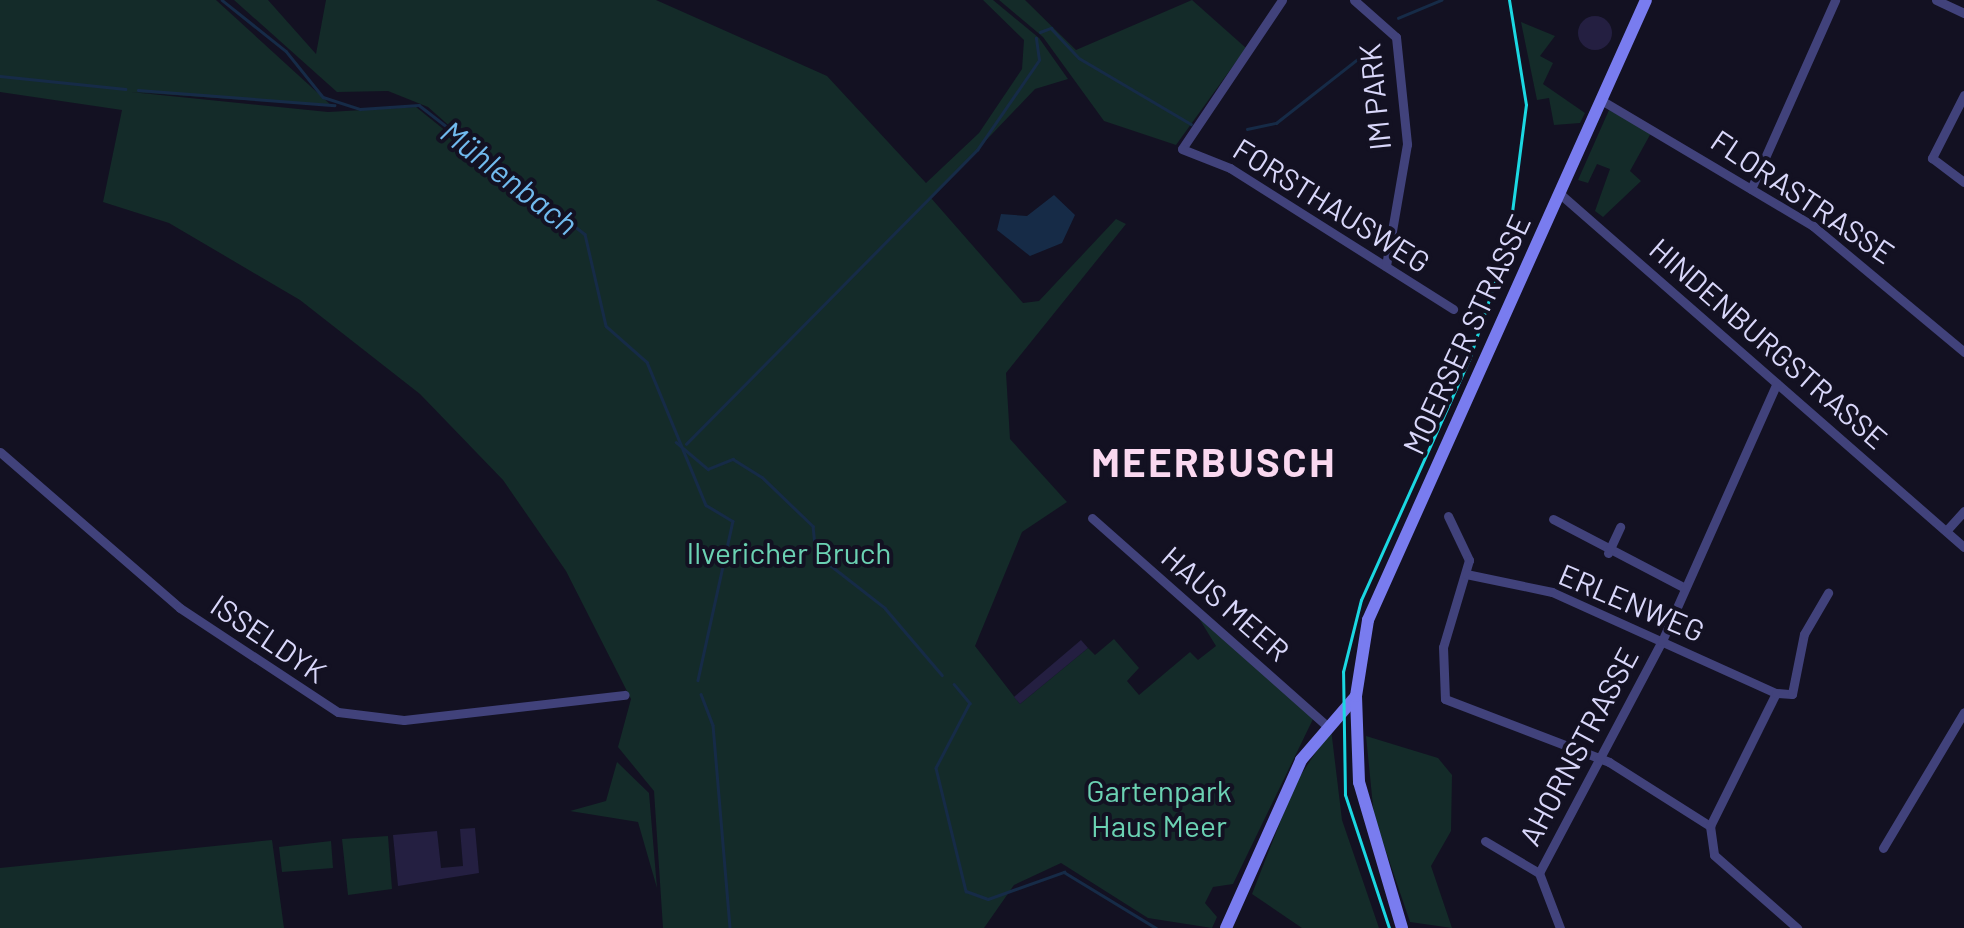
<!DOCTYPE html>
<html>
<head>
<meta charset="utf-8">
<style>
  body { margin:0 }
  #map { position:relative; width:1964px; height:928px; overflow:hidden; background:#131122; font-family:Barlow,sans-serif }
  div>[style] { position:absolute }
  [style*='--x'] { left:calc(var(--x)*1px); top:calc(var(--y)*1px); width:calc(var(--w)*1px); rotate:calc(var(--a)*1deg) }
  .green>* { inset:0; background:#142b29 }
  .water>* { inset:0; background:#162b47 }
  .stream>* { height:2.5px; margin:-1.25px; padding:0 1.25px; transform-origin:1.25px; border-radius:1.25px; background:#162b47 }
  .building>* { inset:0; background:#241f41 }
  .round { border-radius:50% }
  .street>* { height:9px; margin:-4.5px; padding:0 4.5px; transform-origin:4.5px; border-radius:4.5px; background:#41427b }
  .secondary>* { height:12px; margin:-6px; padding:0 6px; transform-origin:6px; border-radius:6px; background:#797cef }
  .tram>* { height:2.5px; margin:-1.25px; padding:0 1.25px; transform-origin:1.25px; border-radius:1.25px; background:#1bd8e2 }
  span { translate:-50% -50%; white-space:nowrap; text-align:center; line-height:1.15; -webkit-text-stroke:8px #131122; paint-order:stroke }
  .street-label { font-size:30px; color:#d9d7fa }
  .park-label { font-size:30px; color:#6bd2b3 }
  .water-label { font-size:32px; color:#71baee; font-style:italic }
  .district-label { font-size:40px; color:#fad8f0; font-weight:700; letter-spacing:2.5px }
</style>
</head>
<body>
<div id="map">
  <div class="green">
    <div style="clip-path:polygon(0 0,216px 0,332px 106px,131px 92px,328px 112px,416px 107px,550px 215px,428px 107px,388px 91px,337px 92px,234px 0,268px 0,316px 54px,326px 0,656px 0,827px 76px,926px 183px,979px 133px,1022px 69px,1024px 40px,983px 0,993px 0,1039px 38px,1068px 79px,1035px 89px,931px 198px,1023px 303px,1039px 301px,1116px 219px,1126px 224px,1006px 373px,1010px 439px,1067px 502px,1022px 532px,975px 646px,1020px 704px,1088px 648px,1095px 655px,1114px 639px,1139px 668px,1127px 681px,1139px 695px,1190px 652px,1198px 660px,1216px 646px,1192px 607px,1314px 717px,1233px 884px,1213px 887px,1205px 903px,1217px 917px,1212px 928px,1148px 918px,1061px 863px,1014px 885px,984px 928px,663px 928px,654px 791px,618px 747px,631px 699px,566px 571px,503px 480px,420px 394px,300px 300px,169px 223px,103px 202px,122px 110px,0 92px)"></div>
    <div style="clip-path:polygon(999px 0,1025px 0,1076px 50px,1192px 0,1246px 48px,1176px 145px,1104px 121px,1043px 37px)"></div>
    <div style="clip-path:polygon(1521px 22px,1555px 36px,1540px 56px,1553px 63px,1543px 84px,1585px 113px,1580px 123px,1554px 125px,1549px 98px,1537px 100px)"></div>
    <div style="clip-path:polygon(1609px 110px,1651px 133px,1630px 171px,1641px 181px,1603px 217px,1595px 211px,1610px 169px,1597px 164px,1588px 183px,1578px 180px)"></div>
    <div style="clip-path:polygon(1331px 729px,1342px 820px,1379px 928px,1302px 928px,1252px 894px,1295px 784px)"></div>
    <div style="clip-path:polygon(1366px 736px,1438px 758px,1452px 775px,1451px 831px,1431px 866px,1452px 928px,1410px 922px,1374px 816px)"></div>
    <div style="clip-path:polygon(617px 762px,649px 793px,657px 888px,638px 822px,570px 811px,606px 801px)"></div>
    <div style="clip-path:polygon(388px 836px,392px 889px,348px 895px,342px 839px)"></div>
    <div style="clip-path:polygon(272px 840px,284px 928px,0 928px,0 868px)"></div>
    <div style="clip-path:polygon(331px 841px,333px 868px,282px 872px,279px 847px)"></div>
  </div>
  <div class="water">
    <div style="clip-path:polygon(1054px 195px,1075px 215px,1062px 243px,1030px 256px,997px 230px,1001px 214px,1027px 216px)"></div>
  </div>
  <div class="stream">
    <div style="--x:222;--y:0;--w:82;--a:38.6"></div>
    <div style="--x:286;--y:51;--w:59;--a:51.2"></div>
    <div style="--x:323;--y:97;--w:39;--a:18"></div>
    <div style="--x:360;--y:109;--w:59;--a:-3.9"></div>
    <div style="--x:419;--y:105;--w:210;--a:37.9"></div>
    <div style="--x:585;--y:234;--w:94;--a:77.1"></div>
    <div style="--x:606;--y:326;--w:55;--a:41.3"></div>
    <div style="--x:647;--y:362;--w:155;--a:67.6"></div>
    <div style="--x:706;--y:505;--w:31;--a:31"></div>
    <div style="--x:733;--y:521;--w:163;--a:102.4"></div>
    <div style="--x:1398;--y:18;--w:47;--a:-22.7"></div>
    <div style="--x:1040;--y:32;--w:12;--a:-20"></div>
    <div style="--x:1051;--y:28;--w:41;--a:47"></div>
    <div style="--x:1079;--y:58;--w:130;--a:30.5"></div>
    <div style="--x:0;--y:76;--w:126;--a:5.9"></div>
    <div style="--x:138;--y:90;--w:197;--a:4.4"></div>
    <div style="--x:1247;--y:129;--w:30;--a:-12"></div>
    <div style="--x:1276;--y:123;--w:105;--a:-38.1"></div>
    <div style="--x:676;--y:442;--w:42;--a:40.2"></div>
    <div style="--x:708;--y:469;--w:27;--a:-22"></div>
    <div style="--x:733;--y:459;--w:34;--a:32"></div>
    <div style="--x:762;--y:477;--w:71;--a:43.9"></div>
    <div style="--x:813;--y:526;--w:28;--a:84"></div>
    <div style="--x:816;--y:554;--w:88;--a:38"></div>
    <div style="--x:885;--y:608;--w:88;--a:49.6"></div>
    <div style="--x:686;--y:444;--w:414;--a:-45.3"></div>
    <div style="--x:977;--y:150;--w:109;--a:-55.4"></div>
    <div style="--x:1039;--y:60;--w:22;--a:-98"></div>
    <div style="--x:954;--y:684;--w:25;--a:50"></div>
    <div style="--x:970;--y:703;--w:73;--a:117.6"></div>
    <div style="--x:936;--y:768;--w:127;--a:76.3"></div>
    <div style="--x:966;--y:891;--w:23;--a:20"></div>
    <div style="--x:988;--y:899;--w:81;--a:-19.6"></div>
    <div style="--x:1064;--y:872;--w:108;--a:31.3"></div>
    <div style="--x:701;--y:694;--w:33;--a:69"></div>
    <div style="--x:713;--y:725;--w:204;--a:85.2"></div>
  </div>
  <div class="building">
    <div class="round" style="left:1578px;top:16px;width:34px;height:34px"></div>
    <div style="clip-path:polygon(1081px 640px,1088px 648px,1020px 704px,1014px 697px)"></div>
    <div style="clip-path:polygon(475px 828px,479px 873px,398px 886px,393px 835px,437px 831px,441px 868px,463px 866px,460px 829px)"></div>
  </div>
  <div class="street">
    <div style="--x:1282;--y:0;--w:179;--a:123.9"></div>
    <div style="--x:1182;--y:149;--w:52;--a:21.6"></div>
    <div style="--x:1230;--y:168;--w:264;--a:32.3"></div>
    <div style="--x:1354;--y:0;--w:56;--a:41.4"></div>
    <div style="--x:1396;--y:37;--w:108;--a:84.1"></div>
    <div style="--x:1407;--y:144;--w:124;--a:99.8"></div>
    <div style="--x:1936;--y:0;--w:31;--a:25"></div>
    <div style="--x:1964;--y:95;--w:71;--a:116.9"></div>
    <div style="--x:1932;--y:158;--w:40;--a:37"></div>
    <div style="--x:1601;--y:100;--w:247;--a:30.7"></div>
    <div style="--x:1813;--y:226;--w:197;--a:39.8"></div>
    <div style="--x:1751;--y:189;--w:207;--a:-66"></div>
    <div style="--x:1559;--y:193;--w:538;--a:41.16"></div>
    <div style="--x:0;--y:452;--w:238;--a:40.9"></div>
    <div style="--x:180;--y:608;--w:189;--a:33.4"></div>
    <div style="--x:338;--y:712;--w:66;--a:6.9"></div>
    <div style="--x:404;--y:720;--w:222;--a:-6.5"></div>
    <div style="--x:1448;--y:516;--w:49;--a:64.5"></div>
    <div style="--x:1469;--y:560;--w:91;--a:106.6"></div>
    <div style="--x:1443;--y:647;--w:52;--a:87.8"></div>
    <div style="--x:1445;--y:699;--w:176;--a:21"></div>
    <div style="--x:1609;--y:762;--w:120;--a:32.4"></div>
    <div style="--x:1710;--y:826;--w:29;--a:82"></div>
    <div style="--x:1714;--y:855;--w:111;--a:41.3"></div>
    <div style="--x:1092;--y:518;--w:314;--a:41.5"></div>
    <div style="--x:1553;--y:519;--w:149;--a:27.6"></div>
    <div style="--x:1946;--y:531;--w:27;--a:-48"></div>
    <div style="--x:1608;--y:553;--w:29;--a:-65"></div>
    <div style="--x:1466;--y:574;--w:88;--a:11.8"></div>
    <div style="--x:1552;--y:592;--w:246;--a:24.3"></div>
    <div style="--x:1710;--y:826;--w:148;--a:-63.6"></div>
    <div style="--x:1776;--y:693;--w:16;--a:4"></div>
    <div style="--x:1792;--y:694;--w:61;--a:-78.7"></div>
    <div style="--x:1804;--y:634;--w:48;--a:-59.7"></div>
    <div style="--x:1485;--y:841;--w:63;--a:30.7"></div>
    <div style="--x:1883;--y:848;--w:158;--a:-59.2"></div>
    <div style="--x:1560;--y:928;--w:59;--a:-110.9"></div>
    <div style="--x:1539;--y:873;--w:263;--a:-62.1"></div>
    <div style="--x:1662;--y:641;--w:282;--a:-66"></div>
  </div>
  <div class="secondary">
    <div style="--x:1226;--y:928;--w:184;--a:-65.9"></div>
    <div style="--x:1301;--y:760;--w:84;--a:-49.3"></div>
    <div style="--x:1402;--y:928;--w:152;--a:-106.4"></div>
    <div style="--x:1359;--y:782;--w:86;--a:-92"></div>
    <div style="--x:1356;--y:696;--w:77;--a:-81"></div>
    <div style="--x:1368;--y:620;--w:679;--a:-65.85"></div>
  </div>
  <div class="tram">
    <div style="--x:1389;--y:928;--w:140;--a:-108.3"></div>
    <div style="--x:1345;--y:795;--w:123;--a:-90.9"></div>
    <div style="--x:1343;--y:672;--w:74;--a:-76"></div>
    <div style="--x:1361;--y:600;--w:263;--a:-65.8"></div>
    <div style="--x:1469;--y:360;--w:123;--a:-71.6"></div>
    <div style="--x:1508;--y:243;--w:139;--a:-82.6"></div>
    <div style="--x:1526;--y:105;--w:106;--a:-99.2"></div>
  </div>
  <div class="street-label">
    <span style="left:1374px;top:97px;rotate:-96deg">IM PARK</span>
    <span style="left:1803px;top:196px;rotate:34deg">FLORASTRASSE</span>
    <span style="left:1332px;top:205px;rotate:32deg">FORSTHAUSWEG</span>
    <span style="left:1466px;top:334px;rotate:-65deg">MOERSER STRASSE</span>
    <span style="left:1769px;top:343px;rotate:41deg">HINDENBURGSTRASSE</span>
    <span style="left:1632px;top:602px;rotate:23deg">ERLENWEG</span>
    <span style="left:1226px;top:603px;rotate:41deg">HAUS MEER</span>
    <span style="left:269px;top:638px;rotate:34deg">ISSELDYK</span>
    <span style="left:1578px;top:746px;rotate:-62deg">AHORNSTRASSE</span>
  </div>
  <div class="park-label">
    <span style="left:789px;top:552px">Ilvericher Bruch</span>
    <span style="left:1159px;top:807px">Gartenpark<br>Haus Meer</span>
  </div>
  <div class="water-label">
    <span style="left:510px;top:177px;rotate:38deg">Mühlenbach</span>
  </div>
  <div class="district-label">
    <span style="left:1214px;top:461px">MEERBUSCH</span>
  </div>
</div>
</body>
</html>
